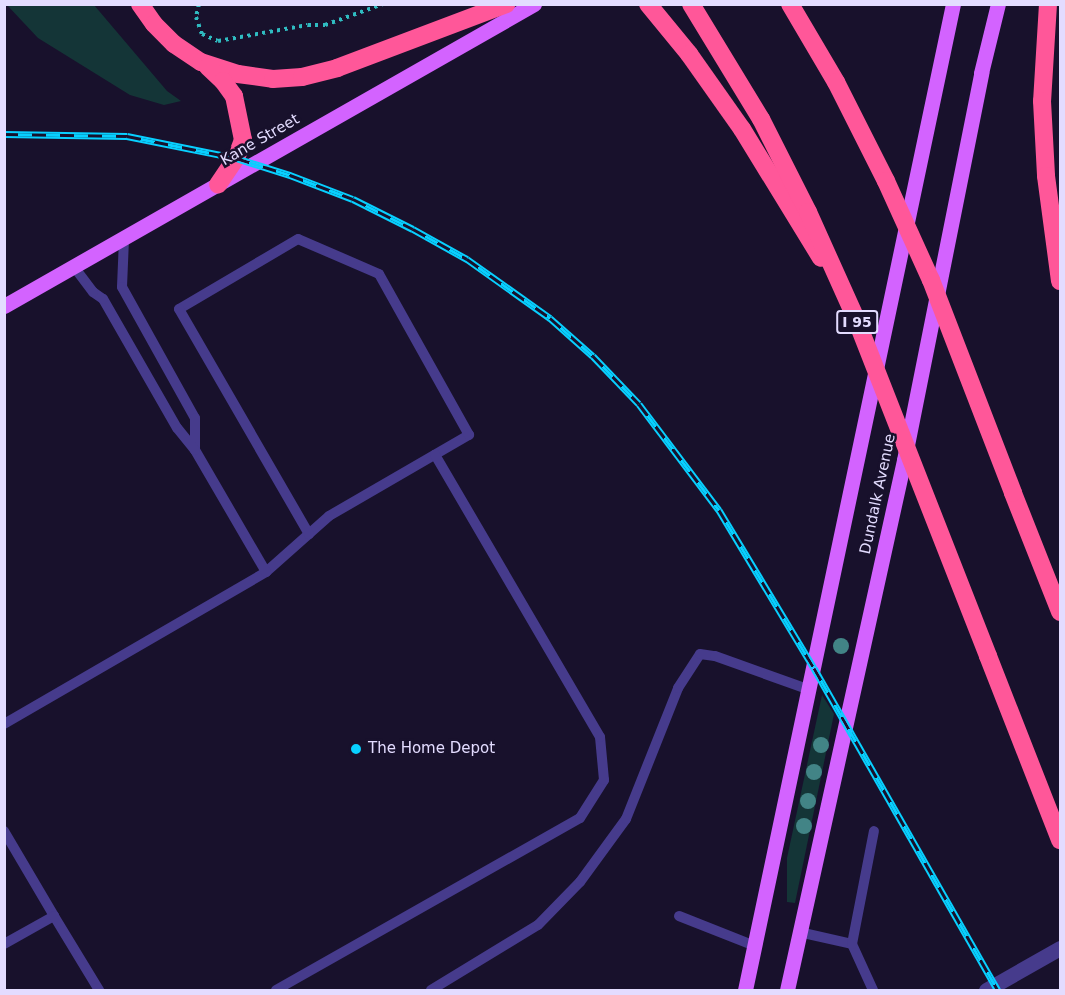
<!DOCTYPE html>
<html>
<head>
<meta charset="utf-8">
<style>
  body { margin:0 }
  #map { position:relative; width:1065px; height:995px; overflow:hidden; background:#18112c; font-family:"DejaVu Sans",sans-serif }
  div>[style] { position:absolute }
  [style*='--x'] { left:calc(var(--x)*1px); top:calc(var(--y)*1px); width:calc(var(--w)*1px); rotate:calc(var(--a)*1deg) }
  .green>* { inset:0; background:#143537 }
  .path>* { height:4px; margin-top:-2px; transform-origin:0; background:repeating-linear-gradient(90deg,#2fbcc1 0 3px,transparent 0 7.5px) }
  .lane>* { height:10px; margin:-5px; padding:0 5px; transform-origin:5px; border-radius:5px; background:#463b8c }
  .street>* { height:15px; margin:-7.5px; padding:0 7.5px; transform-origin:7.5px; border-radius:7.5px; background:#463b8c }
  .primary>* { height:15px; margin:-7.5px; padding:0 7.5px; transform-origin:7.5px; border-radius:7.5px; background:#d363ff }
  .highway>* { height:18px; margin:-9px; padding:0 9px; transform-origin:9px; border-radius:9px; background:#ff5799 }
  .rail>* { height:7px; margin-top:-3.5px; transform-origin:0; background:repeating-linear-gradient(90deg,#18112c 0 14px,#08d0ff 0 28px); box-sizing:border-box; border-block:2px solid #08d0ff }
  .highway-bridge>* { height:18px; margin:-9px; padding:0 9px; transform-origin:9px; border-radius:9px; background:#ff5799 }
  .trees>* { width:16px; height:16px; margin:-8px; border-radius:50%; background:#428486 }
  .dots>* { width:16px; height:16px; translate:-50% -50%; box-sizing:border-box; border:3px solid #18112c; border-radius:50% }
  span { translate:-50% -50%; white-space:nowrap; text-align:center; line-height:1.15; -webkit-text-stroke:5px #18112c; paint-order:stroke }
  .shield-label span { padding:2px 4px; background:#18112c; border:2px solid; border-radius:4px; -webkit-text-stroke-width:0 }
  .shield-label { font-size:14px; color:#e3dcff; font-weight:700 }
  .street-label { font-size:15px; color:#e3dcff }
  .poi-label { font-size:15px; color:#e3dcff }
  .left { translate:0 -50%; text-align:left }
  .frame { position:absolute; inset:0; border:6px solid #e3dcff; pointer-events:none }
</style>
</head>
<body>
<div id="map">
  <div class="green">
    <div style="clip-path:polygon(7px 5px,94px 5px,167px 91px,181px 101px,164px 105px,130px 95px,38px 38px)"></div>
    <div style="clip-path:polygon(822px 695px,834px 714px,795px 903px,787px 902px,787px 858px)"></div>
  </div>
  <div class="path">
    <div style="--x:199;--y:4;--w:13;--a:103"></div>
    <div style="--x:196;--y:17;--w:18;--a:71"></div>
    <div style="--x:202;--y:34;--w:17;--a:24"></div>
    <div style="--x:218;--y:41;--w:91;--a:-10.1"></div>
    <div style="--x:308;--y:25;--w:17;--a:0"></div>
    <div style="--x:325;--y:25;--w:62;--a:-19.9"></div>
  </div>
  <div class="lane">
    <div style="--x:124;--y:239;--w:48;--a:92.4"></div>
    <div style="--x:122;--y:287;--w:150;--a:60.9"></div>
    <div style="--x:195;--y:418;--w:32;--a:90"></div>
    <div style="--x:266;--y:572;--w:84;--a:-41.6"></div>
    <div style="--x:329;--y:516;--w:162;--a:-30.1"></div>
    <div style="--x:469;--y:435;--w:184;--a:-119.2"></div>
    <div style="--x:379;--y:274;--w:88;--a:-156.6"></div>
    <div style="--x:298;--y:239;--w:138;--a:149.5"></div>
    <div style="--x:179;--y:309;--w:260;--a:60"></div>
    <div style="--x:4;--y:724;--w:303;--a:-30.1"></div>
    <div style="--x:266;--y:572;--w:141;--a:-120.2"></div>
    <div style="--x:195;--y:450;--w:28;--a:-129"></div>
    <div style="--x:177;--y:428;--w:149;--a:-119.8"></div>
    <div style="--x:103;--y:299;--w:12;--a:-145"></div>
    <div style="--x:93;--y:292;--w:31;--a:-127"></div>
    <div style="--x:4;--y:831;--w:99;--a:59.5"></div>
    <div style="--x:54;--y:916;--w:57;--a:150.8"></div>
    <div style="--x:54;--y:916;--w:87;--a:58.7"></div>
    <div style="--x:679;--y:916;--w:82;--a:21.5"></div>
    <div style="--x:799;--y:932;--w:54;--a:12.8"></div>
    <div style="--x:852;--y:944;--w:51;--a:65.5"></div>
    <div style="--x:852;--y:944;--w:115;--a:-79"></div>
    <div style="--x:276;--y:990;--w:349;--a:-29.5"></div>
    <div style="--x:580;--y:818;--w:45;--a:-57.7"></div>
    <div style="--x:604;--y:780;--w:43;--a:-95.3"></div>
    <div style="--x:600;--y:737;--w:327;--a:-120.3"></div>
    <div style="--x:431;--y:990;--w:125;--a:-31.3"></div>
    <div style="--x:538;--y:925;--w:60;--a:-45.7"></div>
    <div style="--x:580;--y:882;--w:78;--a:-53.9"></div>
    <div style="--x:626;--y:819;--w:141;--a:-68.3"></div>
    <div style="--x:678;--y:688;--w:40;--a:-57.1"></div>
    <div style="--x:700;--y:654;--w:15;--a:8"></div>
    <div style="--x:715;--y:656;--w:101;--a:19.7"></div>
  </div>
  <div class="street">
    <div style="--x:986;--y:990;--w:85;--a:-29.6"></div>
  </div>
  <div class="primary">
    <div style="--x:4;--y:306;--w:610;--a:-29.67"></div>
    <div style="--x:745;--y:990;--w:1008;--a:-78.09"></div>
    <div style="--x:787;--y:990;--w:543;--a:-77.55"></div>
    <div style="--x:904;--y:460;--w:395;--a:-78.7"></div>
    <div style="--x:981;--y:73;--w:71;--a:-76.2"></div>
  </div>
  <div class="highway">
    <div style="--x:140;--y:4;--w:24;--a:55"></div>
    <div style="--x:154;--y:24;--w:28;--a:45"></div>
    <div style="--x:174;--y:44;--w:32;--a:34"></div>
    <div style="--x:201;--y:62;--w:39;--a:18"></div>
    <div style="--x:238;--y:74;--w:35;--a:8"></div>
    <div style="--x:273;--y:79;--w:29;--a:-4"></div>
    <div style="--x:302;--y:77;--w:36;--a:-14"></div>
    <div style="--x:337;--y:68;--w:181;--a:-20.7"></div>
    <div style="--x:648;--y:4;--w:65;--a:50.6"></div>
    <div style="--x:689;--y:54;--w:92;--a:54.8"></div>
    <div style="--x:742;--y:129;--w:151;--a:58.5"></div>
    <div style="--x:1048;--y:4;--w:97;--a:93.5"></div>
    <div style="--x:1042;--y:101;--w:75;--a:86.9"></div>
    <div style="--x:1046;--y:176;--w:106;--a:82.4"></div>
    <div style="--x:208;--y:67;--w:21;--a:43"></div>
    <div style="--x:223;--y:81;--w:19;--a:54"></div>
    <div style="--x:234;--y:96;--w:45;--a:78.4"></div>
    <div style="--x:243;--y:140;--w:19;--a:111"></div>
    <div style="--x:236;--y:158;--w:32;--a:124"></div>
    <div style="--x:1013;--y:493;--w:128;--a:68.4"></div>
    <div style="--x:988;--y:656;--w:198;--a:68.6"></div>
  </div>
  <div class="rail">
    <div style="--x:4;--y:134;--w:123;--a:0.9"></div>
    <div style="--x:127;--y:136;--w:111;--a:11.4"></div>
    <div style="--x:236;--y:158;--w:57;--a:17.5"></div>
    <div style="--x:290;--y:175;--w:67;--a:20.9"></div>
    <div style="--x:353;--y:199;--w:67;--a:26.6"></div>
    <div style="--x:413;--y:229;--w:62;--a:29.1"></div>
    <div style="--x:467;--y:259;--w:102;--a:35.4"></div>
    <div style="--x:550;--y:318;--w:57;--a:41.5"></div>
    <div style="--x:593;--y:356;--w:66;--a:46.2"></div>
    <div style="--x:639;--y:404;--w:133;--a:53"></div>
    <div style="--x:719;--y:510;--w:184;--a:59"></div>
    <div style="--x:814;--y:668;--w:371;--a:60.3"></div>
  </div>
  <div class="highway-bridge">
    <div style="--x:691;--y:4;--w:135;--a:58.7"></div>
    <div style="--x:761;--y:119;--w:104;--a:63.2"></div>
    <div style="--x:808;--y:212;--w:117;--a:65.8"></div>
    <div style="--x:856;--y:319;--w:362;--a:68.6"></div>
    <div style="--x:790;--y:4;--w:91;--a:59.5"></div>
    <div style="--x:836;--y:82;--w:111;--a:63.2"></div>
    <div style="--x:886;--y:181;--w:109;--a:65.6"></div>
    <div style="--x:931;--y:280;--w:228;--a:68.9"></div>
  </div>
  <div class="trees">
    <div style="left:841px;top:646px"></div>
    <div style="left:821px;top:745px"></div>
    <div style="left:814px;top:772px"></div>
    <div style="left:808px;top:801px"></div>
    <div style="left:804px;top:826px"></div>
  </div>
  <div class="dots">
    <div style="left:356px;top:749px;background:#08d0ff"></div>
  </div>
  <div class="shield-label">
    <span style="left:857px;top:322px">I 95</span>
  </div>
  <div class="street-label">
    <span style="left:260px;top:140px;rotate:-30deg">Kane Street</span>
    <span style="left:878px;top:494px;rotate:-78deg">Dundalk Avenue</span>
  </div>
  <div class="poi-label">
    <span class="left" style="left:368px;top:749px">The Home Depot</span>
  </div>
  <div class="frame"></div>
</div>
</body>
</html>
